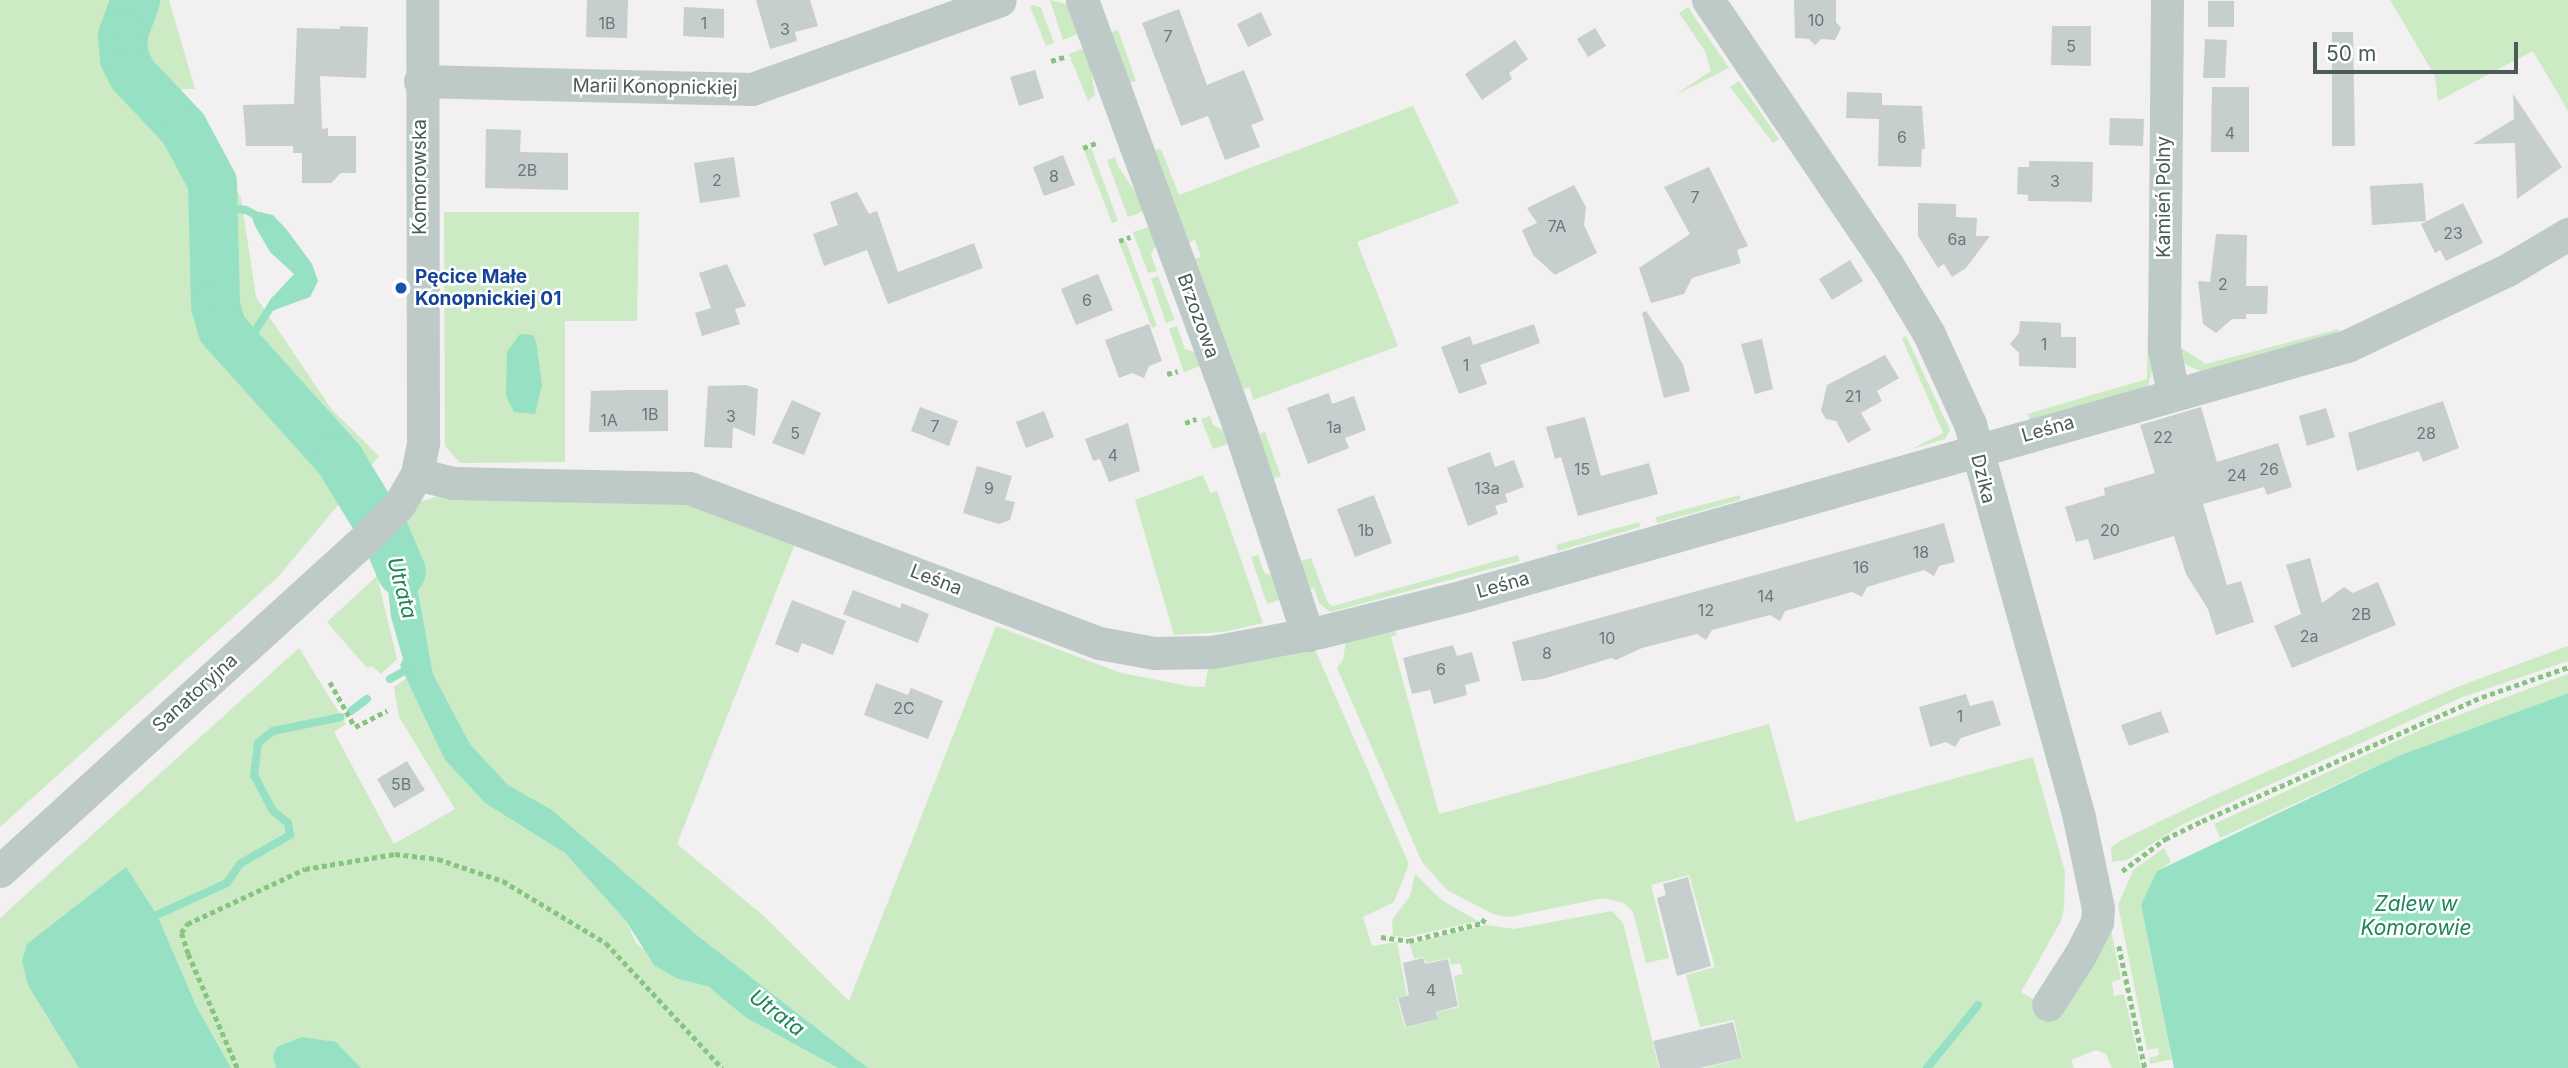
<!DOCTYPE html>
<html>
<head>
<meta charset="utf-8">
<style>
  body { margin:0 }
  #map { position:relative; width:2568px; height:1068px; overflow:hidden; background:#f2f0f1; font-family:Inter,sans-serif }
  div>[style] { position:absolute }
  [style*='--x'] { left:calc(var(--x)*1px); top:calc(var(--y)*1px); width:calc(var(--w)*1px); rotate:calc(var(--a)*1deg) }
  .green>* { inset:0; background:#cceac4 }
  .water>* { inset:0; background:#96e1c3 }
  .stream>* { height:8px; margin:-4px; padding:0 4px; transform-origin:4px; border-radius:4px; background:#96e1c3 }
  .river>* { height:49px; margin:-24.5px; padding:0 24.5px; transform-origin:24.5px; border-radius:24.5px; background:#96e1c3 }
  .building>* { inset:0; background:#c7cece }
  .path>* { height:4.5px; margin-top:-2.25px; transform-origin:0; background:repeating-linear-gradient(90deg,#87c480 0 5px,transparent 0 8.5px) }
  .minor>* { height:33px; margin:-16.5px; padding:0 16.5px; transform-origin:16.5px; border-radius:16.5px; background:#bdcac8 }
  .dots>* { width:19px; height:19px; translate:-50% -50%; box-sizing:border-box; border:4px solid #fff; border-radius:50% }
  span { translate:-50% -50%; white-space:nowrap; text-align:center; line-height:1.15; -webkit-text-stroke:5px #fff; paint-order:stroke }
  .number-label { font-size:16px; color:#697876 }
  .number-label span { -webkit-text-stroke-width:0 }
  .street-label { font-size:19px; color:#4a5b58 }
  .transit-label { font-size:19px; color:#164399; font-weight:700 }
  .left { translate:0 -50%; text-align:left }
  .water-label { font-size:21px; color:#1c855b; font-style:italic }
  .scale { position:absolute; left:2313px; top:42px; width:205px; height:32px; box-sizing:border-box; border:4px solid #4a5b58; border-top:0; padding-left:9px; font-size:21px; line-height:24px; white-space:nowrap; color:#4a5b58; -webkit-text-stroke:5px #fff; paint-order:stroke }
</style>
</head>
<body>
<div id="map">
  <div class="green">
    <div style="clip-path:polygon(0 0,169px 0,195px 89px,181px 89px,241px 198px,256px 297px,332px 410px,379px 456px,278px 577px,0 827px)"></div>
    <div style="clip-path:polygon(1050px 0,1067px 4px,1078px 34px,1063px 40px)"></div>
    <div style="clip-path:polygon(2390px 0,2568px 0,2568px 111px,2533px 51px,2438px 101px,2435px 76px)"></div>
    <div style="clip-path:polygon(1034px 5px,1041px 8px,1054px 43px,1046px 46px,1030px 6px)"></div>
    <div style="clip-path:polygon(1688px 7px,1729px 68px,1675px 95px,1711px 71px,1705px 51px,1679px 13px)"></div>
    <div style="clip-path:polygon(1118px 30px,1136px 81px,1130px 83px,1107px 34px)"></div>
    <div style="clip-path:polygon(1082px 49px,1088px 52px,1095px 95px,1088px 101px,1069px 54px)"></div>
    <div style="clip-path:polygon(1739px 81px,1779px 139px,1773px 143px,1730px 87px)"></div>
    <div style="clip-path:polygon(1413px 106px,1459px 203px,1357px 242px,1398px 346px,1253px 400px,1250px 387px,1242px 390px,1194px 259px,1201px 257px,1195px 240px,1187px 243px,1149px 151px,1161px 149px,1179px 195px)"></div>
    <div style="clip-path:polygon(1091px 148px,1118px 221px,1112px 223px,1084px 150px)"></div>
    <div style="clip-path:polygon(1115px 157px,1118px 166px,1147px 210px,1128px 217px,1107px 160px)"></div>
    <div style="clip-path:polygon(444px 212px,639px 212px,637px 321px,565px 321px,565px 462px,460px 463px,445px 446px)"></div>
    <div style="clip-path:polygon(1149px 227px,1158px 240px,1151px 255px,1157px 271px,1148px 273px,1133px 232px)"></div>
    <div style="clip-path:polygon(1126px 242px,1157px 326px,1152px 328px,1120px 244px)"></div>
    <div style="clip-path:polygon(1158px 276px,1175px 320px,1166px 323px,1151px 279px)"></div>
    <div style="clip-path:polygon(2148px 321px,2153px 367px,2148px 386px,2032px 422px,2027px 414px,2147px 379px)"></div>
    <div style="clip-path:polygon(1177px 326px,1185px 349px,1200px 354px,1200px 366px,1184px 372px,1169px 329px)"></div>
    <div style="clip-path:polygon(2339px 329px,2339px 336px,2200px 371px,2180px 362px,2180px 347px,2206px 364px)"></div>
    <div style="clip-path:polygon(1906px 336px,1950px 430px,1945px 439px,1912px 449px,1943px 433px,1902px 338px)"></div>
    <div style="clip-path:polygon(1210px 416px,1213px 425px,1229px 433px,1228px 444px,1213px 449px,1201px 419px)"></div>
    <div style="clip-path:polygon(1265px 432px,1281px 476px,1270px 480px,1259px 434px)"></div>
    <div style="clip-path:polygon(1203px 475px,1210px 493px,1217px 491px,1263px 623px,1223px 632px,1174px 635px,1135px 500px)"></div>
    <div style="clip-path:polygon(441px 495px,676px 497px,796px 541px,677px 844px,765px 917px,849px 1001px,996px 626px,1121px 673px,1188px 686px,1205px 687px,1209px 663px,1313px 645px,1409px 864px,1394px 902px,1363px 917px,1372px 946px,1397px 942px,1407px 995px,1397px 998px,1405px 1028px,1438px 1019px,1437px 1012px,1459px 1007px,1454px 976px,1463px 974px,1460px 963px,1451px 965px,1449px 958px,1426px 963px,1423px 957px,1414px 959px,1410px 944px,1487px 925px,1514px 929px,1612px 911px,1623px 923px,1659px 1068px,868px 1068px,698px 936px,552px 810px,508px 785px,470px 744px,433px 674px,410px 547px,396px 527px,420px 502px)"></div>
    <div style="clip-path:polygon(1740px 495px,1740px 500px,1657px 523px,1656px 517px)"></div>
    <div style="clip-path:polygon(1639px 522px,1640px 527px,1558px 551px,1556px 545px)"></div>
    <div style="clip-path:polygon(1258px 555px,1264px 572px,1279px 580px,1285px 598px,1267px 604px,1251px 557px)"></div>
    <div style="clip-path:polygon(1518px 555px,1520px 561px,1330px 612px,1319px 603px,1314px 588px,1306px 590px,1297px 562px,1311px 558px,1328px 603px,1333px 606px)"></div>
    <div style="clip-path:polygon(377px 576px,397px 659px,381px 674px,372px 666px,367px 668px,327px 622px)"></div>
    <div style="clip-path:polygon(1394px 630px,1397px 635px,1391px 637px,1439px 814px,1769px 724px,1796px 822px,2033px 757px,2065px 872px,2064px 908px,2061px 921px,2021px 992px,2038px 1002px,2111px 930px,2121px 979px,2112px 982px,2114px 996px,2124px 994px,2141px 1068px,2112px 1068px,2106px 1054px,2096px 1050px,2071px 1060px,2074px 1068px,1705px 1068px,1743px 1058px,1734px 1020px,1700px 1027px,1686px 975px,1715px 967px,1689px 875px,1651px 885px,1669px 958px,1646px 963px,1633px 912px,1624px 903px,1603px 898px,1510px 917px,1495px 915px,1447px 890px,1422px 862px,1337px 668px,1343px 660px,1346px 640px)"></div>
    <div style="clip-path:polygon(2568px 646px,2568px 661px,2460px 698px,2183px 824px,2127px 860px,2112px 862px,2111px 847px,2122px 840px,2210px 797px,2457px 687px)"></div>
    <div style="clip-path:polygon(299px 648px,346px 724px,334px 732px,394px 844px,455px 809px,399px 717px,394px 687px,408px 677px,445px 760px,485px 803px,565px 853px,626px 921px,636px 943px,678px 979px,708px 985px,745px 1017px,838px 1068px,0 1068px,0 918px)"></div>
    <div style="clip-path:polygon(2568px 674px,2568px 693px,2398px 756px,2220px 838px,2214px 824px,2427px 727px)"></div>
    <div style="clip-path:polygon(2164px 848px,2171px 862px,2158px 871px,2141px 905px,2172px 1059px,2150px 1064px,2149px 1058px,2159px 1055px,2158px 1048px,2147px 1050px,2118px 905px,2133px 870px)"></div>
    <div style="clip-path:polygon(1415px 874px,1443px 901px,1478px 921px,1408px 937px,1393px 936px,1392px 920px,1410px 896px)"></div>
  </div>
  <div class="water">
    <div style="clip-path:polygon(260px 212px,273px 215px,287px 230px,312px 264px,318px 281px,310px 297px,272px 311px,269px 301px,294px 274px,270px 252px,255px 226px,252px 218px)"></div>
    <div style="clip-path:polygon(520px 334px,533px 335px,536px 341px,542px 385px,535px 414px,514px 412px,506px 396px,507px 352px)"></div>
    <div style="clip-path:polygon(396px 527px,410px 547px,433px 674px,470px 744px,508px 785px,552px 810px,698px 936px,868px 1068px,838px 1068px,745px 1017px,708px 986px,678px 979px,654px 965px,626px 921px,565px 853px,485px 803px,445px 760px,400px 665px,403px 659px,391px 617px,385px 563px,376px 545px)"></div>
    <div style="clip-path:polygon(2568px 693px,2568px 1068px,2174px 1068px,2141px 905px,2157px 871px,2398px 756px)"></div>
    <div style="clip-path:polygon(126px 867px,157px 915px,197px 1008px,231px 1068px,79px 1068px,28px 985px,22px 961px,27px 944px)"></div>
    <div style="clip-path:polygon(302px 1037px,336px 1042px,361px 1068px,276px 1068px,273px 1056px,277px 1047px)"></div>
  </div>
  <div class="stream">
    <div style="--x:214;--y:205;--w:32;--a:9"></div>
    <div style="--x:246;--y:210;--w:17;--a:28"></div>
    <div style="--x:241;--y:353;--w:63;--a:-57.3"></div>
    <div style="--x:390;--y:679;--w:23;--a:-29"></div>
    <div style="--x:351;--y:711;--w:20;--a:-37"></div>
    <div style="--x:157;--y:915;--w:77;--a:-24.6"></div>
    <div style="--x:227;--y:883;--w:23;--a:-56"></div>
    <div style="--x:240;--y:864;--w:58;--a:-30.1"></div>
    <div style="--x:290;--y:835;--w:12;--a:-99"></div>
    <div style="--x:288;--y:823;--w:19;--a:-141"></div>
    <div style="--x:273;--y:811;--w:40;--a:-118"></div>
    <div style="--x:254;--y:776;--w:33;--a:-83"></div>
    <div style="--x:258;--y:743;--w:19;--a:-39"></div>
    <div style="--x:273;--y:731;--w:69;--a:-11.6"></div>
    <div style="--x:1927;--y:1068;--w:81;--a:-51"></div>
  </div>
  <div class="river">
    <div style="--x:135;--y:0;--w:38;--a:110"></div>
    <div style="--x:122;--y:36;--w:22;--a:85"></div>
    <div style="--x:124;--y:58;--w:18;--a:63"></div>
    <div style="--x:132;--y:74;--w:74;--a:46.6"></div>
    <div style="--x:183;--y:128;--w:61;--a:61.8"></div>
    <div style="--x:212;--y:182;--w:123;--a:88.6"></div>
    <div style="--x:215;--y:305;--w:25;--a:74"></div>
    <div style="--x:222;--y:329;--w:175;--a:48"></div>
    <div style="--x:339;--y:459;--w:90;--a:58.6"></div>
    <div style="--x:386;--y:536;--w:38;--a:67"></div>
  </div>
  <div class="building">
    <div style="clip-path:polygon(587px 0,628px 0,627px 38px,586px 37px)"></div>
    <div style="clip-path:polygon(756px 0,810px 0,818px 26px,795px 32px,797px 41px,770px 49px)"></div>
    <div style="clip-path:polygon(1794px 0,1836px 0,1836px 22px,1841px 28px,1835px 40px,1821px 39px,1815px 45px,1809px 39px,1795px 38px)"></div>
    <div style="clip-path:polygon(2208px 1px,2234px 1px,2234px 27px,2208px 27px)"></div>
    <div style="clip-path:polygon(684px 7px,724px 9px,724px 38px,683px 36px)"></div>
    <div style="clip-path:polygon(1179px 9px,1207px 85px,1244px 70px,1264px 120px,1251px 125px,1260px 147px,1225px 160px,1208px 116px,1181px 126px,1142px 23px)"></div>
    <div style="clip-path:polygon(1261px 12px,1272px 35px,1248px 47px,1237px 24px)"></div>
    <div style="clip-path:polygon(340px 26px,368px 27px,366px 78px,320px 76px,322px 129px,328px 128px,328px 136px,356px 136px,356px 173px,341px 173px,331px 183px,302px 183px,302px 153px,293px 153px,293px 146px,246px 146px,243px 105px,294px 104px,297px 28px,340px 29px)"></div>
    <div style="clip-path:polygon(2052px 26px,2091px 26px,2091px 66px,2051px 65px)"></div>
    <div style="clip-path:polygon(1595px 28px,1606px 46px,1588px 57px,1577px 39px)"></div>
    <div style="clip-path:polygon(2332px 32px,2353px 32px,2355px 146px,2332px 146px)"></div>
    <div style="clip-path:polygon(2205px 39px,2227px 40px,2225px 78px,2203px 78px)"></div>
    <div style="clip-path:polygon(1515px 40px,1528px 59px,1509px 73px,1512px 79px,1482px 100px,1465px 74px)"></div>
    <div style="clip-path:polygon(1035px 70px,1044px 98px,1019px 106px,1010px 77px)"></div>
    <div style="clip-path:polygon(2212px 87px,2249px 87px,2249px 152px,2211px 152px)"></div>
    <div style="clip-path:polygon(1847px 92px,1882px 93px,1882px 105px,1922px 106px,1925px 149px,1922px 149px,1921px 167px,1878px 166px,1879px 119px,1846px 118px)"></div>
    <div style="clip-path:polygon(2513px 94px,2562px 167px,2517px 199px,2515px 143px,2473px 144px,2514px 119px)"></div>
    <div style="clip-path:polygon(2110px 118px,2144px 119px,2143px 146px,2109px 145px)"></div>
    <div style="clip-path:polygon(486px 129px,521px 130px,520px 152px,568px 153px,568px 190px,485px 188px)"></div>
    <div style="clip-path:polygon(1063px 155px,1075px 185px,1044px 196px,1033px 167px)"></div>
    <div style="clip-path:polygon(734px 157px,740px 197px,700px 203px,694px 163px)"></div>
    <div style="clip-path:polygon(2029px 161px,2093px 162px,2092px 202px,2028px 201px,2028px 195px,2017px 194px,2018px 167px,2029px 167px)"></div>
    <div style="clip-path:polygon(1709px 167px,1748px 246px,1737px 250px,1741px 263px,1692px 278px,1684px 294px,1651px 303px,1639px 268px,1690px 234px,1664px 187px)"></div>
    <div style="clip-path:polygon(2423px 183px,2426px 221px,2372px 225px,2370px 186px)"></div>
    <div style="clip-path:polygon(1574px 185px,1586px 207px,1584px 225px,1597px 253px,1555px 275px,1533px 255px,1522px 230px,1537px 223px,1527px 208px)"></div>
    <div style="clip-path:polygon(857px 192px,869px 214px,877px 211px,898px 272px,974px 243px,983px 268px,888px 304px,867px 250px,824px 266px,813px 234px,838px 225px,830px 202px)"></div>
    <div style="clip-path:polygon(1918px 203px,1956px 204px,1956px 217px,1977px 218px,1976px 236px,1990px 236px,1966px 268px,1952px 277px,1944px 264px,1938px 268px,1918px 236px)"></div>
    <div style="clip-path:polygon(2463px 203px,2483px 243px,2446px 261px,2440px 250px,2435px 253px,2421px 224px)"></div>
    <div style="clip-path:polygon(2216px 234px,2247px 235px,2246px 286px,2268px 286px,2267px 314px,2246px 314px,2246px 319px,2232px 319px,2216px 333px,2203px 324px,2198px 281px,2210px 282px)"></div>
    <div style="clip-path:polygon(1850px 260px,1863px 281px,1832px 300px,1819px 279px)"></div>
    <div style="clip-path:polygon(727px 264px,746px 306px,735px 309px,740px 324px,702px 336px,695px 313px,711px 308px,699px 273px)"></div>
    <div style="clip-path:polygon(1098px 274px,1113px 310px,1076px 325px,1061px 289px)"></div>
    <div style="clip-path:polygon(1646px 311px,1683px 364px,1690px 391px,1664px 398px,1642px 313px)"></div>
    <div style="clip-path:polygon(2020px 321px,2061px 323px,2061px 337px,2076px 337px,2076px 368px,2019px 366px,2019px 353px,2010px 344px,2019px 333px)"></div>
    <div style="clip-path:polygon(1149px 324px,1162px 361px,1149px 366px,1144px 378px,1132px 373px,1119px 378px,1105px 340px)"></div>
    <div style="clip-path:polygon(1534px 324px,1540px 343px,1480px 365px,1487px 384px,1459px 394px,1441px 347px,1470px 336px,1473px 345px)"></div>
    <div style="clip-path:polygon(1762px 339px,1773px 389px,1755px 394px,1741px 344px)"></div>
    <div style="clip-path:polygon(1885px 355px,1899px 378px,1877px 391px,1882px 401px,1861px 413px,1871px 430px,1848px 443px,1836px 421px,1826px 419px,1821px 411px,1827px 385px)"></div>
    <div style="clip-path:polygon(746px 385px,758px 389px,755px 436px,733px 427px,732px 448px,704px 447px,708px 386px)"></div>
    <div style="clip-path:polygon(629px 390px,668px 390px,668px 431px,589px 432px,591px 391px)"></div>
    <div style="clip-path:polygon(1329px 393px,1332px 404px,1354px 396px,1366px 430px,1345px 438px,1349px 448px,1308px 464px,1287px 408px)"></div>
    <div style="clip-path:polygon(792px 400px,821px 413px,804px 455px,772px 443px)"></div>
    <div style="clip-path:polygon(2443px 401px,2459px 448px,2423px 462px,2419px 451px,2357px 471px,2348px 433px)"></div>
    <div style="clip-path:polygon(920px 407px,958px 421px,949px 446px,911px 431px)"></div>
    <div style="clip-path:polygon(2201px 407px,2217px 462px,2278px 443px,2292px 487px,2267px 495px,2264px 487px,2203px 504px,2227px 585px,2241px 581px,2254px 622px,2216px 635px,2208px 609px,2186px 574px,2174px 536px,2094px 560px,2088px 539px,2076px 542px,2065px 507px,2105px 495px,2104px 488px,2155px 473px,2140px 425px)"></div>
    <div style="clip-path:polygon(2326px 408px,2335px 437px,2307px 446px,2299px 416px)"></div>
    <div style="clip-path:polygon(1044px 411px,1054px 437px,1026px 448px,1016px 422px)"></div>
    <div style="clip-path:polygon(1585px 417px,1601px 476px,1649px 463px,1658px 494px,1578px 516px,1561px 457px,1555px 459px,1546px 427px)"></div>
    <div style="clip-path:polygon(1128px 423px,1140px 471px,1109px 482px,1100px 459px,1093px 461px,1085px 439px)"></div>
    <div style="clip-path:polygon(1490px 452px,1495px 467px,1514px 460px,1524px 487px,1505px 494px,1508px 502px,1495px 506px,1498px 514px,1468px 526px,1447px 468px)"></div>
    <div style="clip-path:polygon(977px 466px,1012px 476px,1005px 500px,1015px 502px,1010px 520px,999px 524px,963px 513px)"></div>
    <div style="clip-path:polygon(1374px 495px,1392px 543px,1355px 557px,1337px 509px)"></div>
    <div style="clip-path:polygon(1944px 523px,1955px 562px,1939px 566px,1934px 576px,1924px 570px,1867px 587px,1862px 597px,1852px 592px,1785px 611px,1780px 621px,1770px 615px,1712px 630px,1706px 640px,1697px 634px,1642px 648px,1616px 660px,1611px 658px,1543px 679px,1522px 681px,1512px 642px)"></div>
    <div style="clip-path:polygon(2310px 558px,2322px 603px,2344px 587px,2353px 593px,2378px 582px,2396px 625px,2292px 668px,2274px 626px,2301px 614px,2286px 565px)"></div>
    <div style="clip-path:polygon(853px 590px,900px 608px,902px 603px,929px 614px,918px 643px,843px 614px)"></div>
    <div style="clip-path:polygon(792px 600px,846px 621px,833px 655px,802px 643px,798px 653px,775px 644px)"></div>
    <div style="clip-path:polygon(1453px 645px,1457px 656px,1472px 652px,1480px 681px,1465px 685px,1467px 695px,1434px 704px,1430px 690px,1412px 694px,1403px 658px)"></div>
    <div style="clip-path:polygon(876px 683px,908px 695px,911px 688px,943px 701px,928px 739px,864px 715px)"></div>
    <div style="clip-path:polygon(1966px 694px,1970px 706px,1993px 700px,2001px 725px,1961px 738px,1955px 747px,1946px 742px,1930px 747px,1919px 707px)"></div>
    <div style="clip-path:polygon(2161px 711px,2169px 732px,2129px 746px,2121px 725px)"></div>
    <div style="clip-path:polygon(407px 761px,425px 790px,394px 808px,377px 779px)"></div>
    <div style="clip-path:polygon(1688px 877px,1711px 966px,1677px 976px,1657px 898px,1666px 895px,1663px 884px)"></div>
    <div style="clip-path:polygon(1423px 958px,1425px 964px,1448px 959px,1458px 1006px,1436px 1012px,1438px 1019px,1406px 1027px,1398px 998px,1409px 995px,1403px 963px)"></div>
    <div style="clip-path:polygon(1733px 1022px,1742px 1058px,1700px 1068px,1660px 1068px,1653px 1041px)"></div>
  </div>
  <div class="path">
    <div style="--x:1051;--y:61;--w:14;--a:-17"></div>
    <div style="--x:1083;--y:148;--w:14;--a:-21"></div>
    <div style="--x:1119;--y:241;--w:12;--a:-20"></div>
    <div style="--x:1167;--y:374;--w:11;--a:-15"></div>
    <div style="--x:1185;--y:423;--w:12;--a:-20"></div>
    <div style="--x:330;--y:682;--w:51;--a:60.9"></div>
    <div style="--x:355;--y:727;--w:36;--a:-27"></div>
    <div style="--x:2122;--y:871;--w:54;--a:-36.7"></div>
    <div style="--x:2165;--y:839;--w:41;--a:-25.9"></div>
    <div style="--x:2202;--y:821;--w:306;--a:-23.9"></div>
    <div style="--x:2482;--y:697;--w:91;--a:-19.2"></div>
    <div style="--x:1381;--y:937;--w:28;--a:8"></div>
    <div style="--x:1409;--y:941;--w:75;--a:-13.9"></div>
    <div style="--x:1482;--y:923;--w:6;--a:-59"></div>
    <div style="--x:2119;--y:946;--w:125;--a:78"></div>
    <div style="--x:237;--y:1068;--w:124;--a:-113.3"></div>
    <div style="--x:188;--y:954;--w:22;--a:-108"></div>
    <div style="--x:181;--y:933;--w:11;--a:-56"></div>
    <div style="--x:187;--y:924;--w:130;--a:-25"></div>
    <div style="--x:305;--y:869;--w:91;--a:-9.5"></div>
    <div style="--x:395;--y:854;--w:43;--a:6.6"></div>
    <div style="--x:438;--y:859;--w:69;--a:18.7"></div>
    <div style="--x:503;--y:881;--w:120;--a:31"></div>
    <div style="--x:606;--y:943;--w:171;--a:47.1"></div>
  </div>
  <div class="minor">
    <div style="--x:1082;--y:0;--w:461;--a:69.8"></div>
    <div style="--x:1241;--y:433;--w:213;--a:71.7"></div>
    <div style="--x:1708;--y:0;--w:319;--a:55.9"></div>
    <div style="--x:1887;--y:264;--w:82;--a:59"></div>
    <div style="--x:1929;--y:334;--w:99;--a:65.5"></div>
    <div style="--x:1970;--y:424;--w:409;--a:74.5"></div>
    <div style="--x:2079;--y:818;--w:92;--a:78.1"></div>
    <div style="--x:2098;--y:908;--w:14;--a:94"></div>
    <div style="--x:2097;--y:922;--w:37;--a:117"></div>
    <div style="--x:2080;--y:955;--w:59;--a:122.6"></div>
    <div style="--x:2167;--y:0;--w:349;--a:90.5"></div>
    <div style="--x:2164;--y:349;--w:45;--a:78.4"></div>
    <div style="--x:420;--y:81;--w:332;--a:1.4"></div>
    <div style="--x:752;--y:89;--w:263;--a:-19.7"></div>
    <div style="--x:417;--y:474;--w:37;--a:14"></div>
    <div style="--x:453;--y:483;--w:236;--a:1.2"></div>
    <div style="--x:689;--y:488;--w:438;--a:20.7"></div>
    <div style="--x:1099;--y:643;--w:56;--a:10.3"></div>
    <div style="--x:1154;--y:653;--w:58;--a:-1"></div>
    <div style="--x:1212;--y:652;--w:110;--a:-10.5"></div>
    <div style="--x:1320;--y:632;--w:148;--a:-14"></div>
    <div style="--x:1464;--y:596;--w:918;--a:-15.81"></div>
    <div style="--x:2347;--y:346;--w:179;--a:-25.4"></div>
    <div style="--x:2509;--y:269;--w:69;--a:-30.7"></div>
    <div style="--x:0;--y:871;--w:499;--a:-42.3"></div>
    <div style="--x:369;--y:535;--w:42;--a:-45"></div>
    <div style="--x:399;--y:505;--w:36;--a:-60"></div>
    <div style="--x:417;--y:474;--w:33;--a:-79"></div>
    <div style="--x:423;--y:442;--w:442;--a:-90.1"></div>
  </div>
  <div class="dots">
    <div style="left:401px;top:288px;background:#1a4fb4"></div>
  </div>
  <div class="number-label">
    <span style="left:1816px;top:20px">10</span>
    <span style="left:607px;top:23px">1B</span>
    <span style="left:704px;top:23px">1</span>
    <span style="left:785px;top:29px">3</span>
    <span style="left:1168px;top:36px">7</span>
    <span style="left:2071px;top:46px">5</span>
    <span style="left:2230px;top:133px">4</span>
    <span style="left:1902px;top:137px">6</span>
    <span style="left:527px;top:170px">2B</span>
    <span style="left:1054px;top:176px">8</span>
    <span style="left:717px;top:180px">2</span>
    <span style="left:2055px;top:181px">3</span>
    <span style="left:1695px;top:197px">7</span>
    <span style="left:1557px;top:226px">7A</span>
    <span style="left:2453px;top:233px">23</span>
    <span style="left:1957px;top:239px">6a</span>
    <span style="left:2223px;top:284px">2</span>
    <span style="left:1087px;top:300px">6</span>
    <span style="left:2044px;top:344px">1</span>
    <span style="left:1466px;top:365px">1</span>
    <span style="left:1853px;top:396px">21</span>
    <span style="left:650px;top:414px">1B</span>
    <span style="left:731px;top:416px">3</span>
    <span style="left:609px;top:420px">1A</span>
    <span style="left:935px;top:426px">7</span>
    <span style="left:1334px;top:427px">1a</span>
    <span style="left:795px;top:433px">5</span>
    <span style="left:2426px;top:433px">28</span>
    <span style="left:2163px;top:437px">22</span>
    <span style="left:1113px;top:455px">4</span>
    <span style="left:1582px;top:469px">15</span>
    <span style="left:2269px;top:469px">26</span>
    <span style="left:2237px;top:475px">24</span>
    <span style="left:989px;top:488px">9</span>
    <span style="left:1487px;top:488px">13a</span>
    <span style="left:1366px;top:530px">1b</span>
    <span style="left:2110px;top:530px">20</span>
    <span style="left:1921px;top:552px">18</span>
    <span style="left:1861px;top:567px">16</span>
    <span style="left:1766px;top:596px">14</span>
    <span style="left:1706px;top:610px">12</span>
    <span style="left:2361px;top:614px">2B</span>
    <span style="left:2309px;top:636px">2a</span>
    <span style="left:1607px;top:638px">10</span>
    <span style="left:1547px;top:653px">8</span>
    <span style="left:1441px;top:669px">6</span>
    <span style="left:904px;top:708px">2C</span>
    <span style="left:1960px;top:716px">1</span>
    <span style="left:401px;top:784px">5B</span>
    <span style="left:1431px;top:990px">4</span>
  </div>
  <div class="street-label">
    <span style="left:655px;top:87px;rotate:1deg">Marii Konopnickiej</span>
    <span style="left:420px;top:177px;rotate:-90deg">Komorowska</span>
    <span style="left:2164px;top:197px;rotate:-90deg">Kamień Polny</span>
    <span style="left:1198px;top:316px;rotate:70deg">Brzozowa</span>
    <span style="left:2048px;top:429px;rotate:-16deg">Leśna</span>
    <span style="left:1983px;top:479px;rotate:76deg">Dzika</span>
    <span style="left:936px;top:580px;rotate:21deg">Leśna</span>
    <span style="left:1503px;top:585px;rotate:-16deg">Leśna</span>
    <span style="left:195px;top:693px;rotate:-42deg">Sanatoryjna</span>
  </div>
  <div class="transit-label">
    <span class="left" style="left:415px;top:288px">Pęcice Małe<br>Konopnickiej 01</span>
  </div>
  <div class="water-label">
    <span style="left:402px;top:588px;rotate:75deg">Utrata</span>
    <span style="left:2416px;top:916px">Zalew w<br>Komorowie</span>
    <span style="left:777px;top:1013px;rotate:37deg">Utrata</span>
  </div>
  <div class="scale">50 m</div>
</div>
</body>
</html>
